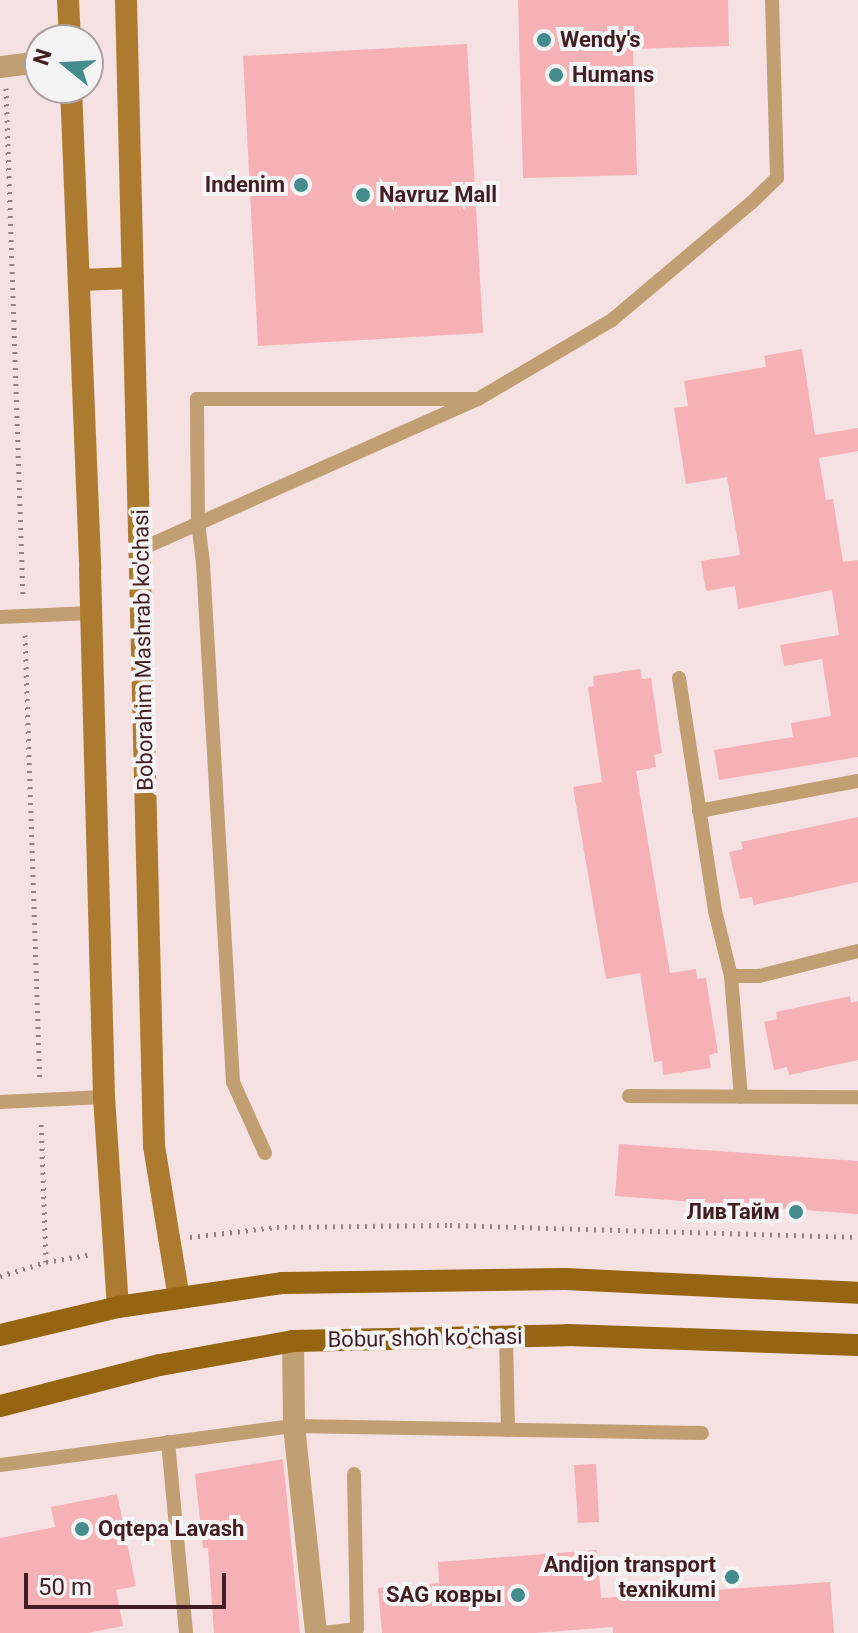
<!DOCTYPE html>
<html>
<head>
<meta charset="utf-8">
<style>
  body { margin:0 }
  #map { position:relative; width:858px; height:1633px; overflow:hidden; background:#f5e1e2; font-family:Roboto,sans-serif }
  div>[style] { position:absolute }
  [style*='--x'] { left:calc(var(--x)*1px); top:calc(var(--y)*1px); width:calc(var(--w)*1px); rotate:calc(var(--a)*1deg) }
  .building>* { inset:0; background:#f6b1b6 }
  .path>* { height:5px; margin-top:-2.5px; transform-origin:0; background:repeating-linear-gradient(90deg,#9a7e81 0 2px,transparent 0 8px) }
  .service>* { height:14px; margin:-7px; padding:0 7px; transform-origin:7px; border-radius:7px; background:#c19f72 }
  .minor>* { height:22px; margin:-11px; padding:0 11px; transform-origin:11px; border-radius:11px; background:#c19f72 }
  .secondary>* { height:22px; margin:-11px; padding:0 11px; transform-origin:11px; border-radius:11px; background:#ad7b30 }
  .primary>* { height:22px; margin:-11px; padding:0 11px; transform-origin:11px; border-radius:11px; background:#956511 }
  .dots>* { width:22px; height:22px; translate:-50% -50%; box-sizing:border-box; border:4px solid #f4f4f4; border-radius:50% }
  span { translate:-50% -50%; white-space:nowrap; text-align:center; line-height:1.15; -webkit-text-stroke:8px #f4f4f4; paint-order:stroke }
  .poi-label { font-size:22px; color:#421e22; font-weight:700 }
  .left { translate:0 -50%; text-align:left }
  .right { translate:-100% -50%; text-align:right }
  .street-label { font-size:22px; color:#421e22 }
  .north { position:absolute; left:24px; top:24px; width:80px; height:80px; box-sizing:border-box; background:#f4f4f4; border:2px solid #ad9ea0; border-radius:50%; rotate:288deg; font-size:22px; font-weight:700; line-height:32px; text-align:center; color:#421e22 }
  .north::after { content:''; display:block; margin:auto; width:28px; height:36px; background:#458d8c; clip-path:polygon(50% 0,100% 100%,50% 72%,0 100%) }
  .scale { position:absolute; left:24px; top:1573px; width:202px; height:36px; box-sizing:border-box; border:4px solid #421e22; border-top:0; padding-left:10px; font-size:24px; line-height:28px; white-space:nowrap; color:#421e22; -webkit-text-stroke:6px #f4f4f4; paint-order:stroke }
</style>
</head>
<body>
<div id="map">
  <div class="building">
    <div style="clip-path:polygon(518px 0,728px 0,729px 46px,633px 49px,637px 175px,523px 178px)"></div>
    <div style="clip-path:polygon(467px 44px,483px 333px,258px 346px,243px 56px)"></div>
    <div style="clip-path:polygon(802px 349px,815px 435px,858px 428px,858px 451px,819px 458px,826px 500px,833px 499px,843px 562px,858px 560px,858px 757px,719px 780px,714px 750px,793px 737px,791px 723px,831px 716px,822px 659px,784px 666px,780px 645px,839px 635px,832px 590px,738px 609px,735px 586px,706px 591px,701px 561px,740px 555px,727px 477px,686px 484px,674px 408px,688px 406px,684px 381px,766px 367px,764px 356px)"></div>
    <div style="clip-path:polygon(640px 669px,642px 679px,651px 678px,662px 753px,654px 755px,656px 767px,636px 771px,670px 973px,696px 969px,697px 979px,706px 978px,718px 1053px,709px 1055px,711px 1068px,663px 1075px,662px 1061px,654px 1062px,640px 973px,606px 979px,573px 787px,602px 782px,588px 687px,594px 686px,593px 676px)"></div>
    <div style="clip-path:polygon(858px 817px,858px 882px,754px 905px,752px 897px,740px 899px,729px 852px,743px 849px,741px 842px)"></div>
    <div style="clip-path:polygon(850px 996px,851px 1003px,858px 1001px,858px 1060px,789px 1075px,787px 1067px,774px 1070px,764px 1022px,777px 1019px,776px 1012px)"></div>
    <div style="clip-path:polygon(619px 1144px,858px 1161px,858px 1214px,615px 1196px)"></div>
    <div style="clip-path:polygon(283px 1459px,300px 1633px,214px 1633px,208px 1548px,203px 1548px,195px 1474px)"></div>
    <div style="clip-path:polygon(596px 1464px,599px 1522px,578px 1523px,574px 1465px)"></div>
    <div style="clip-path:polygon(117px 1494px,136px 1586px,116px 1590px,123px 1626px,88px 1633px,0 1633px,0 1538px,55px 1527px,51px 1507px)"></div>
    <div style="clip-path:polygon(597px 1550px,601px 1598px,830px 1582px,834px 1633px,613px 1633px,613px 1627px,535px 1633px,382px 1633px,378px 1588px,439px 1583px,438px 1562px)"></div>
  </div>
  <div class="path">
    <div style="--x:6;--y:88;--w:510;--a:88.09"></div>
    <div style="--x:25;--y:635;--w:446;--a:88.1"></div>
    <div style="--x:190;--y:1237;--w:88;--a:-6.6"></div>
    <div style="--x:277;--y:1227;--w:173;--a:-0.7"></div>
    <div style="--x:450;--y:1225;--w:408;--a:1.7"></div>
    <div style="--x:46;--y:1262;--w:47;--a:-9.9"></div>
    <div style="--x:0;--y:1276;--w:48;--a:-16.9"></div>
    <div style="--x:46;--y:1262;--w:143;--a:-92"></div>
  </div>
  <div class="service">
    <div style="--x:141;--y:549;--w:369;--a:-24"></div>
    <div style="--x:478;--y:399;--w:156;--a:-30.5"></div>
    <div style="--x:612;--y:320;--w:182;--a:-40.1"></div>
    <div style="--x:751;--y:203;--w:36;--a:-44"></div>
    <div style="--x:777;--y:178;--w:178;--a:-91.6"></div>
    <div style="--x:0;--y:617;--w:91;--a:-2.5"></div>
    <div style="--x:679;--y:678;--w:236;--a:81.2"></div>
    <div style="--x:715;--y:911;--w:67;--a:76.2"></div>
    <div style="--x:731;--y:976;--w:28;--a:0"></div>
    <div style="--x:759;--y:976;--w:102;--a:-14.2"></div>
    <div style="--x:699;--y:811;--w:162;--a:-10.7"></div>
    <div style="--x:731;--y:976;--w:121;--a:85.3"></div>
    <div style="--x:629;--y:1096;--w:229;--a:0.3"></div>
    <div style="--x:0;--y:1102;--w:104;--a:-2.8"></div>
    <div style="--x:265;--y:1153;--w:78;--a:-114.3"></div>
    <div style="--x:233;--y:1082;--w:520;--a:-93.31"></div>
    <div style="--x:203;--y:563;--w:39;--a:-97"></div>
    <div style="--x:198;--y:524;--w:125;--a:-90.5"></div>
    <div style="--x:197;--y:399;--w:281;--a:0"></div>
    <div style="--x:506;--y:1336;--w:94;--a:88.8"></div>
    <div style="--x:168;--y:1442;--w:192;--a:84.6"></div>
    <div style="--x:0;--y:1465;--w:297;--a:-7.6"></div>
    <div style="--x:294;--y:1426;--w:408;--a:1"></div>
    <div style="--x:323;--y:1633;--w:34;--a:-7"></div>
    <div style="--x:357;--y:1629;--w:155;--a:-91.1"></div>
  </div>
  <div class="minor">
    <div style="--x:0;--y:67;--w:40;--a:-7.1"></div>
    <div style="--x:293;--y:1341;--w:85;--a:89.3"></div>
    <div style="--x:294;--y:1426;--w:208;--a:83.9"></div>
  </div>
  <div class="secondary">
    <div style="--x:68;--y:0;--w:40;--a:87.1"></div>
    <div style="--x:126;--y:0;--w:1146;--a:88.6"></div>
    <div style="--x:154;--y:1146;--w:154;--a:80.7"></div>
    <div style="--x:71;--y:88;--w:481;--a:87.7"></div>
    <div style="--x:90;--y:569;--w:528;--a:88.48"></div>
    <div style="--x:104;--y:1097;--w:210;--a:86.2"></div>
    <div style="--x:79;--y:280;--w:54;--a:-2.1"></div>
  </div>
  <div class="primary">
    <div style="--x:0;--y:1335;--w:121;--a:-13.3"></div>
    <div style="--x:118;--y:1307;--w:167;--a:-8.3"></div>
    <div style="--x:283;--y:1283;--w:282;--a:-0.8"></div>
    <div style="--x:565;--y:1279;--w:293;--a:2.7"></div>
    <div style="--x:0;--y:1406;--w:165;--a:-14.4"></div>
    <div style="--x:160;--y:1365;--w:135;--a:-10.2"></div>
    <div style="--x:293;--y:1341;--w:275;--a:-1.2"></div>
    <div style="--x:568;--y:1335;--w:290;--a:2"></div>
  </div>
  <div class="dots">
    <div style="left:544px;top:40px;background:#458d8c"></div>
    <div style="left:556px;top:75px;background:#458d8c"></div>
    <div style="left:301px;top:185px;background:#458d8c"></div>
    <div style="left:363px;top:195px;background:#458d8c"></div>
    <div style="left:796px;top:1212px;background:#458d8c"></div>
    <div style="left:82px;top:1529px;background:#458d8c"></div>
    <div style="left:732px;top:1577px;background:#458d8c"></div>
    <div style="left:518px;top:1595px;background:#458d8c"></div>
  </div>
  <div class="poi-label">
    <span class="left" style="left:560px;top:40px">Wendy's</span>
    <span class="left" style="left:572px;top:75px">Humans</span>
    <span class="right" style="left:285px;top:185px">Indenim</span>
    <span class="left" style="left:379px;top:195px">Navruz Mall</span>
    <span class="right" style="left:780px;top:1212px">ЛивТайм</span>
    <span class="left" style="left:98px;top:1529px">Oqtepa Lavash</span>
    <span class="right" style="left:716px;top:1577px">Andijon transport<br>texnikumi</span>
    <span class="right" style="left:502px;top:1595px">SAG ковры</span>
  </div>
  <div class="street-label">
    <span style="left:143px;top:650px;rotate:-91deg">Boborahim Mashrab ko'chasi</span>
    <span style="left:425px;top:1338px;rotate:-1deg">Bobur shoh ko'chasi</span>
  </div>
  <div class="north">N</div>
  <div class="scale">50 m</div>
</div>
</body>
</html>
